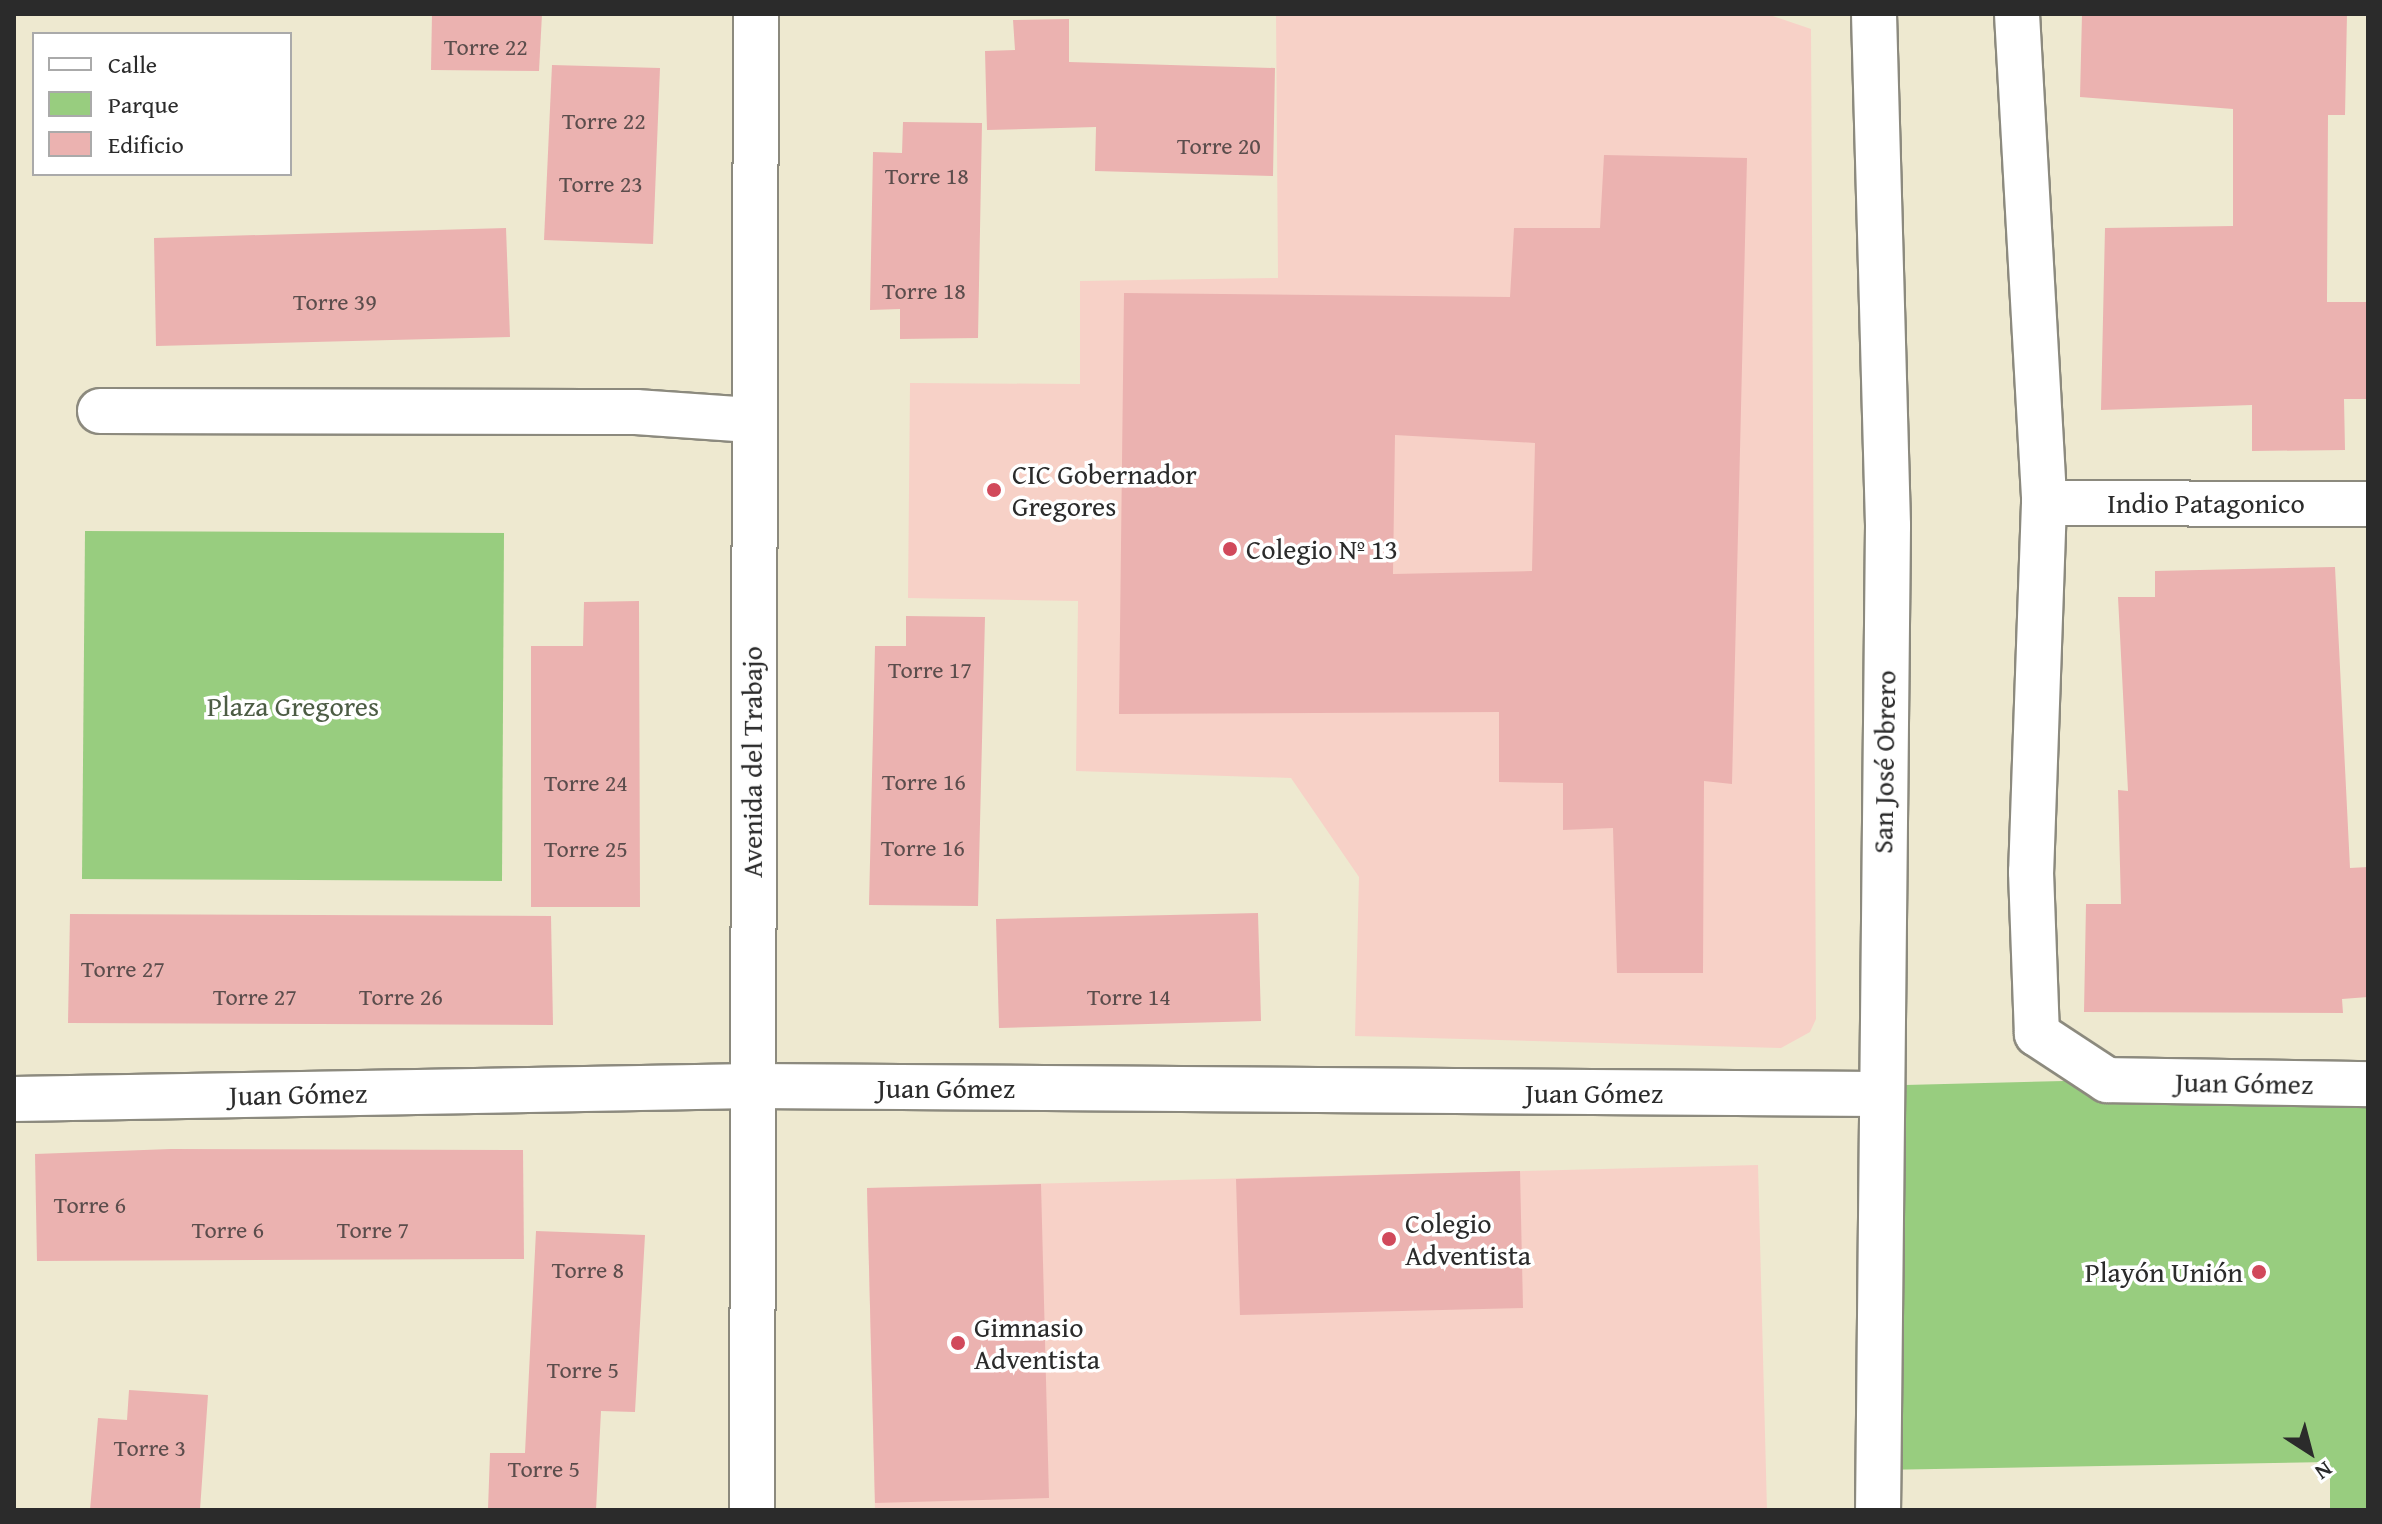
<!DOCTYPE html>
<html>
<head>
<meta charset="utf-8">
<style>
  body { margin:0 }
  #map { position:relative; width:2382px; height:1524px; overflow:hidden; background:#eee9d0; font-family:"Gentium Book Plus",serif }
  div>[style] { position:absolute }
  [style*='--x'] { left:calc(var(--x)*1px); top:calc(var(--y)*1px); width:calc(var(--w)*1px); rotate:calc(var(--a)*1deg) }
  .built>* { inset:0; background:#f7d1c7 }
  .green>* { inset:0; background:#98cd7f }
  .building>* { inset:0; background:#ebb2b0 }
  .roads { filter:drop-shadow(2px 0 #8c8a7e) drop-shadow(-2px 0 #8c8a7e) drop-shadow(0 2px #8c8a7e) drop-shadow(0 -2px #8c8a7e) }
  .minor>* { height:44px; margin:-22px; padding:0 22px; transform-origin:22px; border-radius:22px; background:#fff }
  .tertiary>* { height:44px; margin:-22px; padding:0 22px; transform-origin:22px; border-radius:22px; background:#fff }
  .dots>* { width:22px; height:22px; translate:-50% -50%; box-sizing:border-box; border:4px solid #fff; border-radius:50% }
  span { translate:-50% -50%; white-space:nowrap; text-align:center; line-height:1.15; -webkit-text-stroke:7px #fff; paint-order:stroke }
  .number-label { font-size:24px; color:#5b4d4c }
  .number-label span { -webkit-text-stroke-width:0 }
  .poi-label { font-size:28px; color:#2b2b2b }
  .left { translate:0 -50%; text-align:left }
  .right { translate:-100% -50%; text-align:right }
  .street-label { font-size:28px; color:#2b2b2b }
  .park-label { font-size:28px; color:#4c5c44 }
  .frame { position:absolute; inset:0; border:16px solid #2b2b2b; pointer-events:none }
  .legend { position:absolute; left:32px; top:32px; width:260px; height:144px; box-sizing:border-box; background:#fff; border:2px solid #aaa; margin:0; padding:10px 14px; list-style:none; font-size:24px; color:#2b2b2b }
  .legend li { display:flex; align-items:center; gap:16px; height:40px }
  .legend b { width:40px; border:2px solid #aaa }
  .north { position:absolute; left:2270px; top:1412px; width:80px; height:80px; -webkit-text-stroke:6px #fff; paint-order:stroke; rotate:144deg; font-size:22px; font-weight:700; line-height:32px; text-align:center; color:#2b2b2b }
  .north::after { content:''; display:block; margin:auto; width:28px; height:36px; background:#2b2b2b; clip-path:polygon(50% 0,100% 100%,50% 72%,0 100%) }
</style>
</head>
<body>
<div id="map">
  <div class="built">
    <div style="clip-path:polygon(1276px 14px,1767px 14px,1811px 29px,1816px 1019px,1810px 1032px,1781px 1048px,1355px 1036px,1359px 877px,1291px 778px,1076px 771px,1078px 601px,908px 598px,910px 383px,1080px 384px,1080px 281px,1278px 278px)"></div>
    <div style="clip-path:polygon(1758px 1165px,1767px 1510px,875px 1510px,867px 1188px)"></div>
  </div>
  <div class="green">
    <div style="clip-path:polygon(85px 531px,504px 533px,502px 881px,82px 879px)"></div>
    <div style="clip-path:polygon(2107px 1080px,2368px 1084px,2368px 1510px,2330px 1510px,2330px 1462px,1878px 1470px,1878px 1094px,1905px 1085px)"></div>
  </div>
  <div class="building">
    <div style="clip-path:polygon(432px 14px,542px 14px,539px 71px,431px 70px)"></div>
    <div style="clip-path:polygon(2082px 14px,2347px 14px,2345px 115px,2328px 115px,2327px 302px,2368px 302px,2368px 399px,2344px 399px,2345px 450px,2252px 451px,2252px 405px,2101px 410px,2105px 228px,2233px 226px,2233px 109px,2080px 97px)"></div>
    <div style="clip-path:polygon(1069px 19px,1069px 62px,1275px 68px,1273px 176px,1095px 171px,1096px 127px,987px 130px,985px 51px,1015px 50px,1013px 20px)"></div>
    <div style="clip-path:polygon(552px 65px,660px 68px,653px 244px,544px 240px)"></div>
    <div style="clip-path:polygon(903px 122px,982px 123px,978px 338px,900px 339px,900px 309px,870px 310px,873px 152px,902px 153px)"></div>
    <div style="clip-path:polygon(evenodd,1604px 155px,1747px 158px,1732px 784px,1704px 781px,1703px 973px,1617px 973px,1613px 828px,1563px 830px,1563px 783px,1499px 782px,1499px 712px,1119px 714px,1124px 293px,1510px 297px,1514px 228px,1600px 228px,1604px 155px,1395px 435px,1535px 443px,1532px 571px,1393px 574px,1395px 435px)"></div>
    <div style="clip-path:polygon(506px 228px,510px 337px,156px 346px,154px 238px)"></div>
    <div style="clip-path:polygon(2335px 567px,2350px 868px,2368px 867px,2368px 997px,2342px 999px,2343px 1013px,2084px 1012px,2086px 904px,2121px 904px,2118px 790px,2128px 791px,2118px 597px,2155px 597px,2155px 571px)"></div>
    <div style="clip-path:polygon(639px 601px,640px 907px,531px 907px,531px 646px,583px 646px,584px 602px)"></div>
    <div style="clip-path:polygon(906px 616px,985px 617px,978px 906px,869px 905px,875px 646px,906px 646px)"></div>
    <div style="clip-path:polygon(1258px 913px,1261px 1021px,999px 1028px,996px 919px)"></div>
    <div style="clip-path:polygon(70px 914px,551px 916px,553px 1025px,68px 1023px)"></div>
    <div style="clip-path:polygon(171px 1149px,523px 1150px,524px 1259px,37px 1261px,35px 1154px)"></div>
    <div style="clip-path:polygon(1520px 1171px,1523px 1308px,1240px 1315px,1236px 1179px)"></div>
    <div style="clip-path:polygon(1041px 1184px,1049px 1498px,875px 1503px,867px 1188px)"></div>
    <div style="clip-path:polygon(536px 1231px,645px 1235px,635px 1412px,601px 1411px,596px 1510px,488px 1509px,490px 1453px,525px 1453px)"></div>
    <div style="clip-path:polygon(129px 1390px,208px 1395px,200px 1510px,90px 1510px,98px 1418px,127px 1420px)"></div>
  </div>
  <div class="roads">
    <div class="minor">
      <div style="--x:2017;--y:14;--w:490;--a:86.8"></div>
      <div style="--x:2044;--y:503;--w:369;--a:92"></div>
      <div style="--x:2031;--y:872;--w:162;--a:87.9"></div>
      <div style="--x:2037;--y:1034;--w:84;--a:33.3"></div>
      <div style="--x:2107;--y:1080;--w:261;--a:0.9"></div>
      <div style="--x:100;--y:411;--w:536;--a:0.11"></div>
      <div style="--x:636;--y:412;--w:115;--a:4"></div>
      <div style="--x:2044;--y:503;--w:324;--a:0.2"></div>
      <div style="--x:14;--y:1099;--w:738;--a:-1.01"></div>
      <div style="--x:752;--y:1086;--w:1126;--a:0.41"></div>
    </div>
    <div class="tertiary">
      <div style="--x:1874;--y:14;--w:512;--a:88.43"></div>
      <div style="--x:1888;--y:526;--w:984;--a:90.58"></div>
      <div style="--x:752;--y:1510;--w:1496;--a:-89.85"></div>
    </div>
  </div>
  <div class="dots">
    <div style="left:994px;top:490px;background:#d1495b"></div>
    <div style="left:1230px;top:549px;background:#d1495b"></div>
    <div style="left:1389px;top:1239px;background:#d1495b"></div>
    <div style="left:2259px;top:1272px;background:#d1495b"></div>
    <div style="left:958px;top:1343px;background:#d1495b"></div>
  </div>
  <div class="number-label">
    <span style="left:486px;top:47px">Torre 22</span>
    <span style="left:604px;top:121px">Torre 22</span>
    <span style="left:1219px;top:146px">Torre 20</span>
    <span style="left:927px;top:176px">Torre 18</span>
    <span style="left:601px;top:184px">Torre 23</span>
    <span style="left:924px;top:291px">Torre 18</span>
    <span style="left:335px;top:302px">Torre 39</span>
    <span style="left:930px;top:670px">Torre 17</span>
    <span style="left:924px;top:782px">Torre 16</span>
    <span style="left:586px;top:783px">Torre 24</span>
    <span style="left:923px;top:848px">Torre 16</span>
    <span style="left:586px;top:849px">Torre 25</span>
    <span style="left:123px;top:969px">Torre 27</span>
    <span style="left:255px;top:997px">Torre 27</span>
    <span style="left:401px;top:997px">Torre 26</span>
    <span style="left:1129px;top:997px">Torre 14</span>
    <span style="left:90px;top:1205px">Torre 6</span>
    <span style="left:228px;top:1230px">Torre 6</span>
    <span style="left:373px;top:1230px">Torre 7</span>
    <span style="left:588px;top:1270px">Torre 8</span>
    <span style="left:583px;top:1370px">Torre 5</span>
    <span style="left:150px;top:1448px">Torre 3</span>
    <span style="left:544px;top:1469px">Torre 5</span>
  </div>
  <div class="poi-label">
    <span class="left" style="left:1012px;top:490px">CIC Gobernador<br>Gregores</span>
    <span class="left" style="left:1246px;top:549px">Colegio Nº 13</span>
    <span class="left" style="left:1405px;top:1239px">Colegio<br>Adventista</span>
    <span class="right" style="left:2243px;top:1272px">Playón Unión</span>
    <span class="left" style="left:974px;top:1343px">Gimnasio<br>Adventista</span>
  </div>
  <div class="street-label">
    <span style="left:2206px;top:503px">Indio Patagonico</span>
    <span style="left:752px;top:762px;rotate:-90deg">Avenida del Trabajo</span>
    <span style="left:1884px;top:762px;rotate:-89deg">San José Obrero</span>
    <span style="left:2244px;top:1083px;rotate:1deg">Juan Gómez</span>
    <span style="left:946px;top:1088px">Juan Gómez</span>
    <span style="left:1594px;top:1093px">Juan Gómez</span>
    <span style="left:298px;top:1094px;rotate:-1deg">Juan Gómez</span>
  </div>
  <div class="park-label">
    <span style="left:293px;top:706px">Plaza Gregores</span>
  </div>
  <div class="frame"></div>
  <ul class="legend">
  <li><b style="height:10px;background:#fff"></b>Calle</li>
  <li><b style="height:22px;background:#98cd7f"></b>Parque</li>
  <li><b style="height:22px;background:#ebb2b0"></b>Edificio</li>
  </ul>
  <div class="north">N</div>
</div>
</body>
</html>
